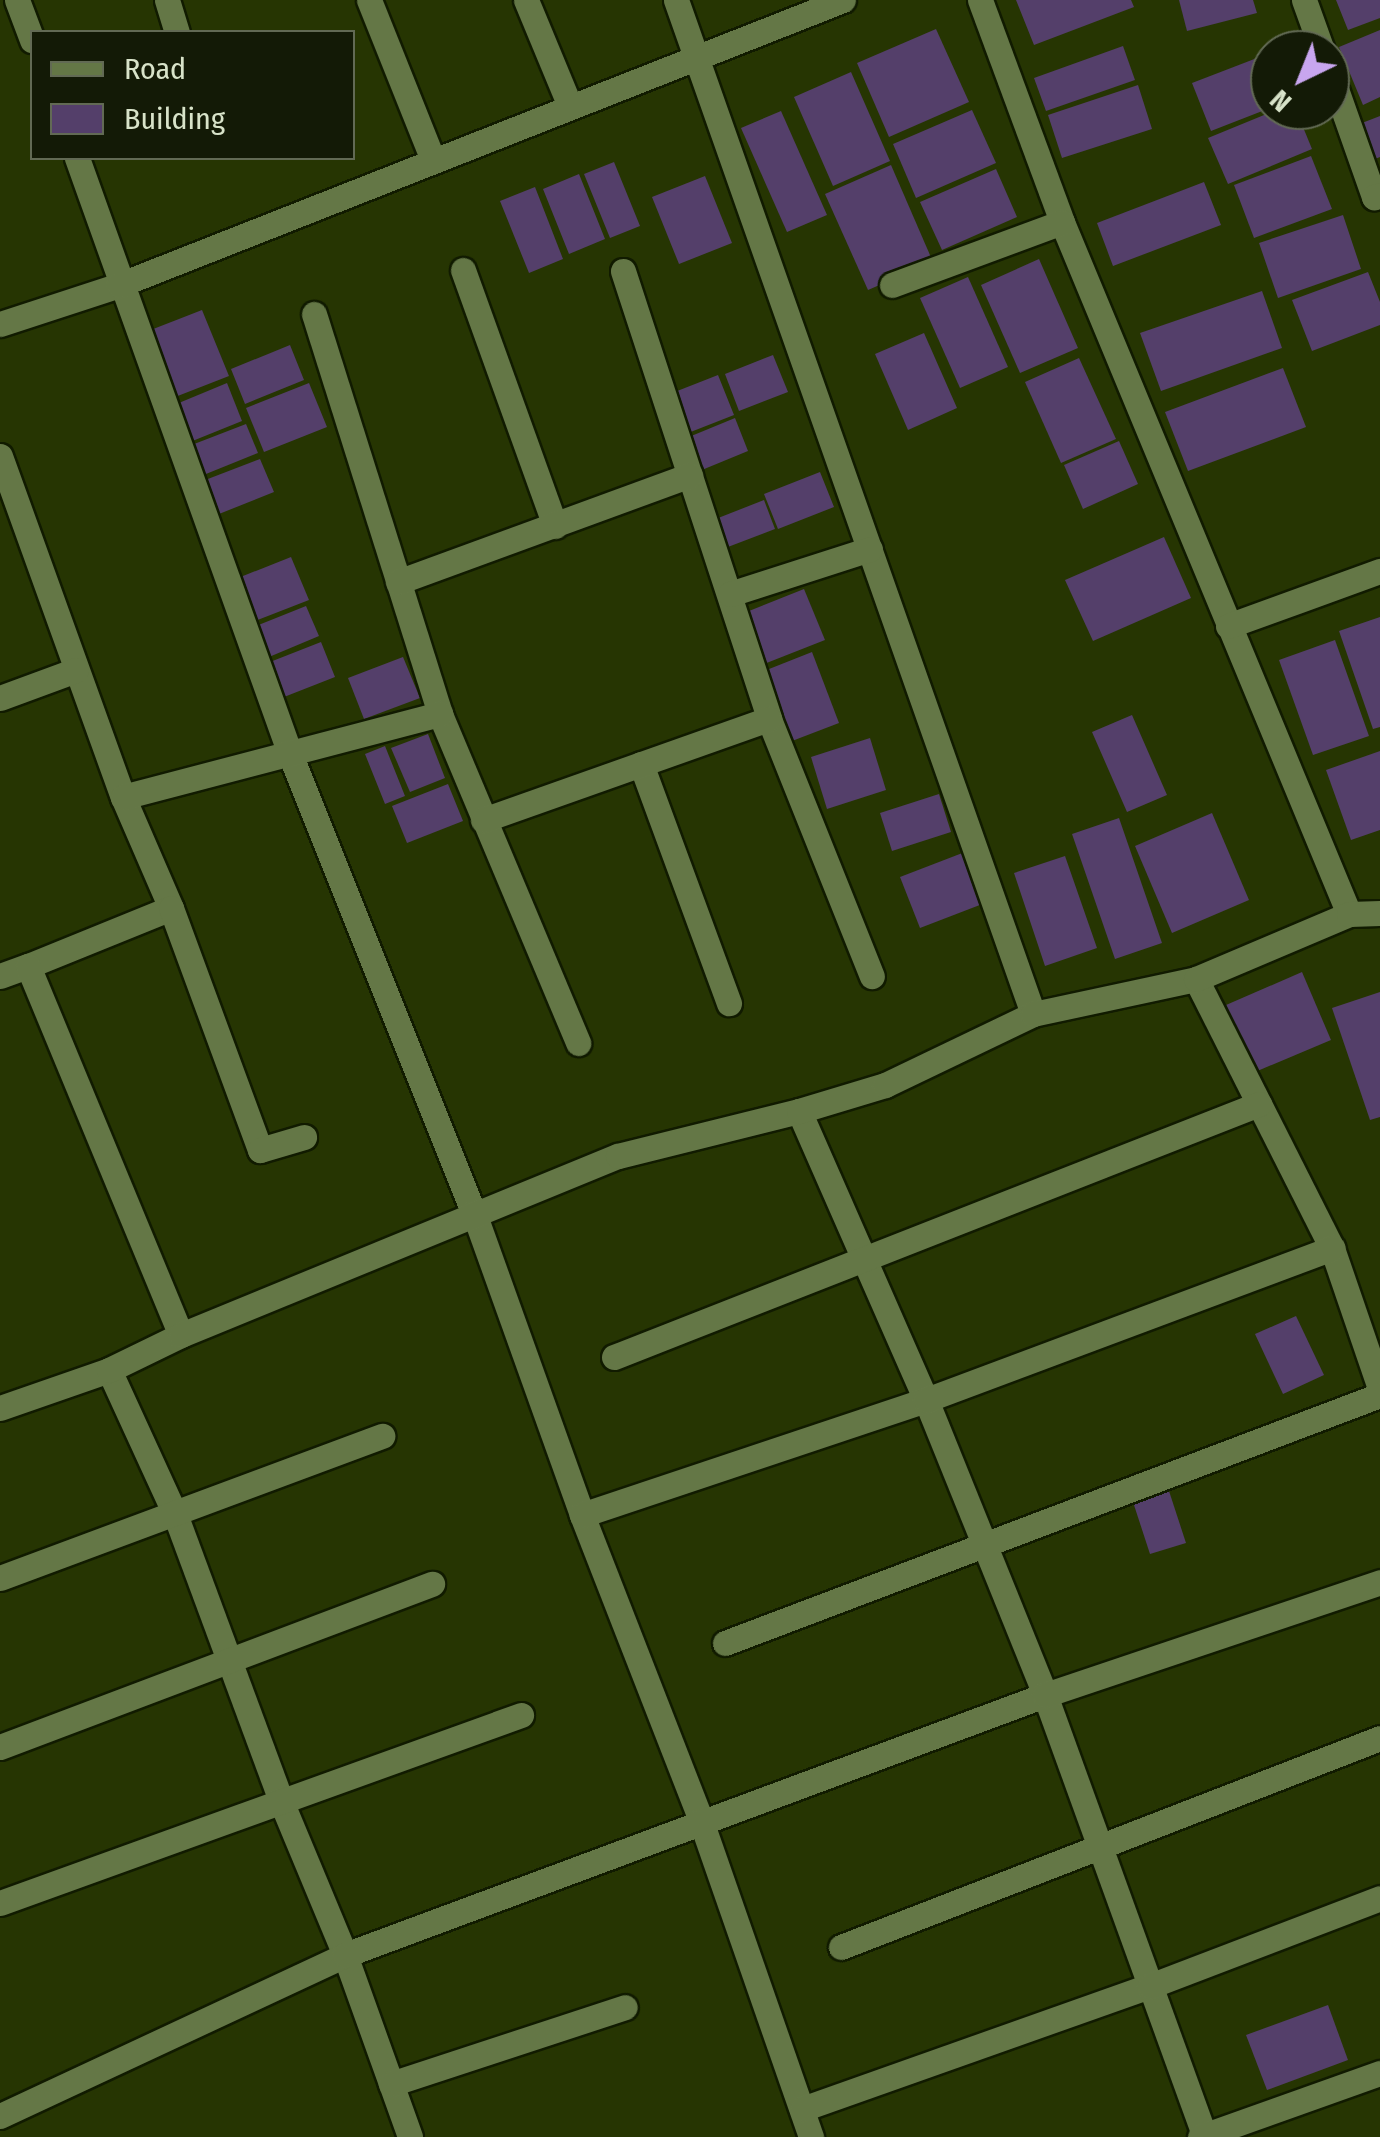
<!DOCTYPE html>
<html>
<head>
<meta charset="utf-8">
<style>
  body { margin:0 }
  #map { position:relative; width:1380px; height:2137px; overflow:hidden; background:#263502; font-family:"Fira Sans Condensed",sans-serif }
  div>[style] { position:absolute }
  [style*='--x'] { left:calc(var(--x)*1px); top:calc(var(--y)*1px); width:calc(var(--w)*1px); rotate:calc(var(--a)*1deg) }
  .building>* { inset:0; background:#543f6a }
  .roads { filter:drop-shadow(2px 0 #111b00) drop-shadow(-2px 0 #111b00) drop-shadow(0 2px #111b00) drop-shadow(0 -2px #111b00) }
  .minor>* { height:25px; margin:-12.5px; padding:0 12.5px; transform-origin:12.5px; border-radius:12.5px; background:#647746 }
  span { translate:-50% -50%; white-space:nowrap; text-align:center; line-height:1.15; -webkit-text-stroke:10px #131a06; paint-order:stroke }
  .legend { position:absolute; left:30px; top:30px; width:325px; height:130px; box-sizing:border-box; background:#131a06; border:2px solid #626a54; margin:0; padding:12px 18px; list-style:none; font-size:30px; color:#d8e3c9 }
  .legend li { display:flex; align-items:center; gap:20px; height:50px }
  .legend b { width:50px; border:2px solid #626a54 }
  .north { position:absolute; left:1250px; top:30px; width:100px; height:100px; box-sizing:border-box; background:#131a06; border:2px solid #626a54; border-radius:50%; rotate:223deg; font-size:28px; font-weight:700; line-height:40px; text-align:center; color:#d8e3c9 }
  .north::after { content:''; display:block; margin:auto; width:35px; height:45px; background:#c8a6ef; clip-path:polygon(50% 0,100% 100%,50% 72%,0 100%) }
</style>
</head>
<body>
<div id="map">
  <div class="building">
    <div style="clip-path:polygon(1016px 0,1131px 0,1134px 7px,1034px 45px)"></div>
    <div style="clip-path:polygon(1179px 0,1253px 0,1257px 13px,1187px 31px)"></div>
    <div style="clip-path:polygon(1336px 0,1380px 0,1380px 18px,1348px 30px)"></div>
    <div style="clip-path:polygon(936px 29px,969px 102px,889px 137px,857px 63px)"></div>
    <div style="clip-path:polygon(1380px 30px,1380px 97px,1363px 105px,1339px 47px)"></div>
    <div style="clip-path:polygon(1123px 46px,1135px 80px,1046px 111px,1034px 78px)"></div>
    <div style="clip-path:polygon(1270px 53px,1270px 108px,1211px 131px,1192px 83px)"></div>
    <div style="clip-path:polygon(851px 72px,890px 161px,833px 186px,794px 97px)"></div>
    <div style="clip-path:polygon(1138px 85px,1152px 129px,1062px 158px,1048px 115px)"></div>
    <div style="clip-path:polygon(972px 110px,996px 163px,916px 198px,893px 144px)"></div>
    <div style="clip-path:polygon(1276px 110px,1296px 110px,1312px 149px,1228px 184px,1208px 138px)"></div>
    <div style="clip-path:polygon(781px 111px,827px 215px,787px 232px,741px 128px)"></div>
    <div style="clip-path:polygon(1380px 116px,1380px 157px,1375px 159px,1362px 123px)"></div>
    <div style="clip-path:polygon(1311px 156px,1332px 209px,1254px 238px,1234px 185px)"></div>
    <div style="clip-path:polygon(614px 162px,640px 226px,610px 238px,584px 174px)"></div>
    <div style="clip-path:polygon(891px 165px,933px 262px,868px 290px,825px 194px)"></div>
    <div style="clip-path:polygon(996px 169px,1017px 217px,942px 250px,920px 202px)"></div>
    <div style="clip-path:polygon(579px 174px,605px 239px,569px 254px,543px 189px)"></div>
    <div style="clip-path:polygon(705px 176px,732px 243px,679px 264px,652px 197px)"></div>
    <div style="clip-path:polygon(1204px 182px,1221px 225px,1113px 266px,1097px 223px)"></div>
    <div style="clip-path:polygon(535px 187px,563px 259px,529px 273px,500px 201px)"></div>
    <div style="clip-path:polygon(1343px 215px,1361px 269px,1278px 298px,1259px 243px)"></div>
    <div style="clip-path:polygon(1039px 259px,1078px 348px,1020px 373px,981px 285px)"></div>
    <div style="clip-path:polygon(1368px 272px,1380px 302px,1380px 325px,1312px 351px,1292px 300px)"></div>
    <div style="clip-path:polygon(968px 277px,1008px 367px,960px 388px,920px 298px)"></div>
    <div style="clip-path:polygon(1262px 291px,1282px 348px,1161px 391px,1140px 333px)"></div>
    <div style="clip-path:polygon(202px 310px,229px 376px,170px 399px,143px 333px)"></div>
    <div style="clip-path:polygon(924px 333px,957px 408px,908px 430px,875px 354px)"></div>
    <div style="clip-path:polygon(290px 345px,304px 380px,245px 404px,231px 369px)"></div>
    <div style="clip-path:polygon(773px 355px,788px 392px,739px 411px,725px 374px)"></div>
    <div style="clip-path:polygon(1079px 358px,1116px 439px,1061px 463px,1025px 382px)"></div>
    <div style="clip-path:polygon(1283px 368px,1306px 427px,1188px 471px,1165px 412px)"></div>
    <div style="clip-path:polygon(718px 375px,734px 415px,683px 435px,667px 395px)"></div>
    <div style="clip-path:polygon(227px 383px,242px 421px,190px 442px,174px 405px)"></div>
    <div style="clip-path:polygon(309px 383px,327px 427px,264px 452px,246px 408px)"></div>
    <div style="clip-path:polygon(735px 418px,748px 451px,697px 472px,684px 439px)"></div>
    <div style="clip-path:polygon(246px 424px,258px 453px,201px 476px,189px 446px)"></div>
    <div style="clip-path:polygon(1119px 441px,1138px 484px,1083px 509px,1064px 465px)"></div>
    <div style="clip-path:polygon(260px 459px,274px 492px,214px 516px,200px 482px)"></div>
    <div style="clip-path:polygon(820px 472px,834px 507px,778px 529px,764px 494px)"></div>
    <div style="clip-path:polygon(764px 500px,775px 529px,720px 550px,708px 522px)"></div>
    <div style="clip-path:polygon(1164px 537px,1191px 598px,1093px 641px,1065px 580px)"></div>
    <div style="clip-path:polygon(291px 557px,309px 600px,255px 621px,238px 578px)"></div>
    <div style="clip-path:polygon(804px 589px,825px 640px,764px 664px,744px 613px)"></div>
    <div style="clip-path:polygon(306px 606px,319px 636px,269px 657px,256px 626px)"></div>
    <div style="clip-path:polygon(1380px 617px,1380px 727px,1373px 729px,1339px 631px)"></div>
    <div style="clip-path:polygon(1335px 640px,1369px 736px,1313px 755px,1279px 660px)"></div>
    <div style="clip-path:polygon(321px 642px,335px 677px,284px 697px,270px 662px)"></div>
    <div style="clip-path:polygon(812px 652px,839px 723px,792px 741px,764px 671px)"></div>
    <div style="clip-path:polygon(403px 657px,420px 698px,364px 719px,348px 678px)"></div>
    <div style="clip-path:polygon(1132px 715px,1167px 795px,1127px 812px,1092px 732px)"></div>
    <div style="clip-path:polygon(428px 734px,445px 778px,410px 792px,391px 748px)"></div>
    <div style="clip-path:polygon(870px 738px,886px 790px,827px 809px,811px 757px)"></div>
    <div style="clip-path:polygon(385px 746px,405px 796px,385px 804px,365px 754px)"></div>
    <div style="clip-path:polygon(1380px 751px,1380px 830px,1351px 840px,1326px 770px)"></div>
    <div style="clip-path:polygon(448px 784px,463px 821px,407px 843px,392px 806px)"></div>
    <div style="clip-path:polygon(939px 794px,951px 832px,892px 851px,880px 813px)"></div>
    <div style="clip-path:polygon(1212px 813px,1249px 900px,1172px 933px,1135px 846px)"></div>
    <div style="clip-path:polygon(1119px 818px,1162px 943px,1115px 959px,1072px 834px)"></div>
    <div style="clip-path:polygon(965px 852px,985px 903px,920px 928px,900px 877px)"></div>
    <div style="clip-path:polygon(1065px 856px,1097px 948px,1045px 966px,1014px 873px)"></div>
    <div style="clip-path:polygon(1302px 972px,1331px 1040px,1255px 1072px,1226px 1005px)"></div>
    <div style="clip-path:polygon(1380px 992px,1380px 1117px,1370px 1120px,1332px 1008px)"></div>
    <div style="clip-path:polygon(1296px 1316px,1324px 1375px,1283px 1394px,1255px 1334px)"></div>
    <div style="clip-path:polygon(1169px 1491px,1186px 1543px,1150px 1554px,1133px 1502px)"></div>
    <div style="clip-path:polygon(1328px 2005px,1348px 2060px,1267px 2090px,1246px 2035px)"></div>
  </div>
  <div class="roads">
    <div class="minor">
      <div style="--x:17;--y:0;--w:43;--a:69.4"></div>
      <div style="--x:167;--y:0;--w:34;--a:73"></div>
      <div style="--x:369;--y:0;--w:172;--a:68.2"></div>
      <div style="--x:526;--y:0;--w:115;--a:67.5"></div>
      <div style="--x:676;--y:0;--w:1075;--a:70.6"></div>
      <div style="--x:980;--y:0;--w:237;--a:69.7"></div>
      <div style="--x:1062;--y:222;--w:749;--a:67.47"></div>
      <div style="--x:1304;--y:0;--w:53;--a:70.2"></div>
      <div style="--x:1330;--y:72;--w:133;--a:70.6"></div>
      <div style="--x:1374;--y:197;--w:6;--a:-18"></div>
      <div style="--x:77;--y:158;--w:633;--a:70.33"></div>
      <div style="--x:290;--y:754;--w:495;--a:68.2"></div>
      <div style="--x:474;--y:1213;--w:321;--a:70.3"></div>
      <div style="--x:582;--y:1515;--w:328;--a:68.7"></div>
      <div style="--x:701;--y:1821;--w:335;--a:70.8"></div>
      <div style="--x:463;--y:270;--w:272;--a:70.2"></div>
      <div style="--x:623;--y:271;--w:471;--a:71.9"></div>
      <div style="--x:769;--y:719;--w:277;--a:68.2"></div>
      <div style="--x:892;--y:285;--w:181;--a:-20.3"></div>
      <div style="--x:314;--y:314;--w:419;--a:72.5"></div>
      <div style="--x:440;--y:714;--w:357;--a:67.2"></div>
      <div style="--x:0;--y:324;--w:125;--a:-18.1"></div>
      <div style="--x:119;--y:285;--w:778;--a:-21.49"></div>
      <div style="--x:0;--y:456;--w:363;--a:70.2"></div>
      <div style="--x:398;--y:582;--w:311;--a:-20.1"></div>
      <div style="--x:730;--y:594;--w:147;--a:-17.8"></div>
      <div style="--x:1228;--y:626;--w:162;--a:-19.9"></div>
      <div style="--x:0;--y:698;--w:81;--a:-20.2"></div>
      <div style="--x:641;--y:764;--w:255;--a:69.8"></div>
      <div style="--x:483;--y:820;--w:303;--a:-19.5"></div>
      <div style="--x:171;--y:908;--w:121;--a:-113.4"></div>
      <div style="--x:123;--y:797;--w:328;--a:-14.7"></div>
      <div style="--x:28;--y:966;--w:154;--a:-22.1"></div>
      <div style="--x:171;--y:908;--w:258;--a:69.8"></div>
      <div style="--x:260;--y:1150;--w:46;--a:-16.5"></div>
      <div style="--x:0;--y:976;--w:30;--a:-20"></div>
      <div style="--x:28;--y:966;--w:399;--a:67.5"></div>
      <div style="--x:1196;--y:979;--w:301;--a:63.2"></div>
      <div style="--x:1332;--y:1248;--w:148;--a:71.1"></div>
      <div style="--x:799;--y:1111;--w:316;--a:66.3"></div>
      <div style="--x:926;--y:1400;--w:318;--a:68"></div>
      <div style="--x:1045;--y:1695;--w:470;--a:70.1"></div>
      <div style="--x:614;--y:1357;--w:693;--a:-21.42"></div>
      <div style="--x:109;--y:1370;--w:158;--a:65.4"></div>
      <div style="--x:175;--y:1514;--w:306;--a:69.7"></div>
      <div style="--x:281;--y:1801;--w:167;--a:67.4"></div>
      <div style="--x:345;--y:1955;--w:193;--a:70.3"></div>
      <div style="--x:0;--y:1408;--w:115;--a:-19.2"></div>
      <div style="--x:109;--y:1370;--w:80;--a:-25.9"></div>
      <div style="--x:181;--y:1335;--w:472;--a:-22.3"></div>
      <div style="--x:618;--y:1156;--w:187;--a:-14"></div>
      <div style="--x:799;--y:1111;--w:90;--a:-16.8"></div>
      <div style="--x:885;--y:1085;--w:164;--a:-25.6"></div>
      <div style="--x:1033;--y:1014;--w:167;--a:-12.1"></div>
      <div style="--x:1196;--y:979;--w:166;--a:-23"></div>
      <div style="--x:1349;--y:914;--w:31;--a:-2"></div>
      <div style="--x:582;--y:1515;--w:363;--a:-18.5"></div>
      <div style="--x:926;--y:1400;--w:434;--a:-20.5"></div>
      <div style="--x:0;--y:1578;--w:408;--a:-20.4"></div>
      <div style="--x:725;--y:1643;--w:700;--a:-20.74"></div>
      <div style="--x:0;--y:1747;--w:462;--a:-20.7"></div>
      <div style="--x:0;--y:1903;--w:554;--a:-19.84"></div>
      <div style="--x:841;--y:1947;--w:578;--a:-21.19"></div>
      <div style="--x:391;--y:2084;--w:246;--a:-18.2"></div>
      <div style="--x:802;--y:2109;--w:369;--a:-19.5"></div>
      <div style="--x:1150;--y:1986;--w:246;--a:-20.9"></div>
      <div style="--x:0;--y:2116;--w:381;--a:-25"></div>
      <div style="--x:345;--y:1955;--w:747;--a:-20.38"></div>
      <div style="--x:1045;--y:1695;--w:354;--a:-18.6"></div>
      <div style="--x:1200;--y:2137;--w:191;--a:-19.6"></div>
    </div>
  </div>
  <ul class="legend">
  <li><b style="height:12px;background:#647746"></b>Road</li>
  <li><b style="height:28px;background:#543f6a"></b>Building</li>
  </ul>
  <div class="north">N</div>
</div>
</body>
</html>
